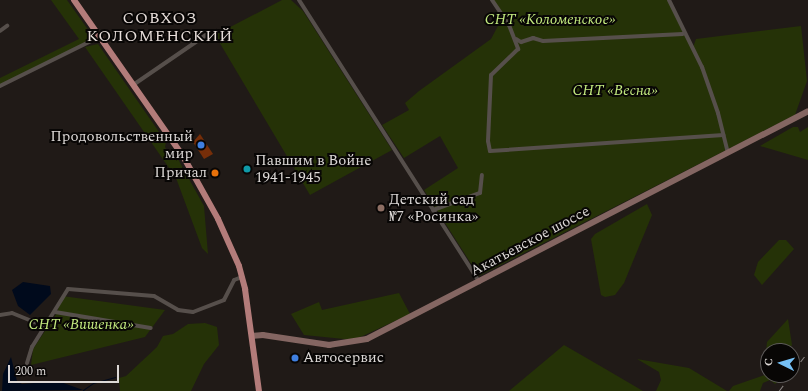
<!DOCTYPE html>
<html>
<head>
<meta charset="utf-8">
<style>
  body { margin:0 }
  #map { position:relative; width:808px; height:391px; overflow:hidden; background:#201a17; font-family:Spectral,serif }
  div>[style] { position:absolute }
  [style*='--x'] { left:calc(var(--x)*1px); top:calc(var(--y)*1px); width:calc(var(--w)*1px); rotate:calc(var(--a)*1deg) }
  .green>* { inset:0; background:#253207 }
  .water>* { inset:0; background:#000a1c }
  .stream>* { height:1px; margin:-0.5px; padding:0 0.5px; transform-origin:0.5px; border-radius:0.5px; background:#000a1c }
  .building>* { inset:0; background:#762e09 }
  .street>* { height:4px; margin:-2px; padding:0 2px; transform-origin:2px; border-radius:2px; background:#564f4b }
  .secondary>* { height:5.5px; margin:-2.75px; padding:0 2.75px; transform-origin:2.75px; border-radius:2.75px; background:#846662 }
  .primary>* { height:6px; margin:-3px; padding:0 3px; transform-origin:3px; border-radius:3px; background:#b37c7a }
  .rail>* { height:1px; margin-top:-0.5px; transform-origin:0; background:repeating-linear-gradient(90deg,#8d8886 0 7px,transparent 0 14px) }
  .dots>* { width:11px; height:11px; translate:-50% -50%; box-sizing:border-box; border:2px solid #080605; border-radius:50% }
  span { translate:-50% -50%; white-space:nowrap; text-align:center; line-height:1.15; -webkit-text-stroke:4px #080605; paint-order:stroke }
  .park-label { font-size:15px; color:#c3ea7f; font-style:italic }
  .poi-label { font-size:15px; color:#dcd8d6 }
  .right { translate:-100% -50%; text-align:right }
  .left { translate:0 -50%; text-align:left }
  .street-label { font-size:15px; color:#dcd8d6 }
  .neighbourhood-label { font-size:16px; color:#e6ddd9; letter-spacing:1px }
  .north { position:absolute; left:760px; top:343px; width:40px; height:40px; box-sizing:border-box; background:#080605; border:1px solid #5d5a59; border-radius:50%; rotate:275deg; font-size:11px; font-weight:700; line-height:16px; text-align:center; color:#dcd8d6 }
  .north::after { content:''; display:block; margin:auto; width:14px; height:18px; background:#75c0f6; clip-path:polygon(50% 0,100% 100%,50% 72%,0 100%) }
  .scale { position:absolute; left:8px; top:365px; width:111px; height:18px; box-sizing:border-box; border:2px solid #dcd8d6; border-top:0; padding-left:5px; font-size:12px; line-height:14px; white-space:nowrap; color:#dcd8d6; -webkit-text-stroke:3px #080605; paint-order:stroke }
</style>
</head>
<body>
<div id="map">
  <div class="green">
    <div style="clip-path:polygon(51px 0,67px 0,94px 38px,0 85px,0 78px,79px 39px)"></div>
    <div style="clip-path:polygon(282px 0,291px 0,303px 11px,392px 150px,310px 195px,215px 35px)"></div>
    <div style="clip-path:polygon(492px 0,669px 0,692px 50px,696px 39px,801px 26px,807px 81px,795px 115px,479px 276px,424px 190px,458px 168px,440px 136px,404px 158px,382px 125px,409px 110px,405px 103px,419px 91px,491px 39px,499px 24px,500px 9px)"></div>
    <div style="clip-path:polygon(98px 44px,166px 142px,165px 147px,172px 159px,178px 159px,204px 206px,208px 254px,202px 248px,176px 178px,85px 47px)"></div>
    <div style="clip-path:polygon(793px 127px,798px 127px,800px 132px,808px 127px,808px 160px,760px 146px)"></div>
    <div style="clip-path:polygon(647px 204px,652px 215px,624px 283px,615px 295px,605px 297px,601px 295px,591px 239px,595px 234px)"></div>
    <div style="clip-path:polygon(779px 240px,786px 240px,794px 249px,762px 285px,754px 275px,758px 262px)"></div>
    <div style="clip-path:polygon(399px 293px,410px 314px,354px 340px,304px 335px,291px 314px,319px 302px,322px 310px)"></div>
    <div style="clip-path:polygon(62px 296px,165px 310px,145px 337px,31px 365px,33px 349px,57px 313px)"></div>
    <div style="clip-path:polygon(788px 319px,792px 345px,787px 351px,768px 351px,768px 363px,765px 361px,767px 342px)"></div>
    <div style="clip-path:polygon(205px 323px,217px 327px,219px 345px,204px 364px,191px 391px,120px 391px,119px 378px,126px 376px,157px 347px,163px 336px,173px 334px,188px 324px)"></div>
    <div style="clip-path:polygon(564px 345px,602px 367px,643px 391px,509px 391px)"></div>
    <div style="clip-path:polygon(637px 359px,689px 368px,727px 391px,656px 391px,661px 380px,659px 372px)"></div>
    <div style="clip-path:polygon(768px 374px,781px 380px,775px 384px,770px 380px,763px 383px,760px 391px,729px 391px,733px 386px)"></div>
  </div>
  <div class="water">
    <div style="clip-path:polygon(23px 282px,50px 286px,51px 294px,30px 315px,18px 306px,12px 290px)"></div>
    <div style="clip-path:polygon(11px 357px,17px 381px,22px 384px,58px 381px,83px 390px,2px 391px,3px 374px)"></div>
  </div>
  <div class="stream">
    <div style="--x:83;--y:390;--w:12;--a:-35"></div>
    <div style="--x:93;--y:383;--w:23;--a:-15"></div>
  </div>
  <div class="building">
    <div style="clip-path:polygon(200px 134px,213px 154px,204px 159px,193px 142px)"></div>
  </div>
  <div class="street">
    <div style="--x:299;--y:0;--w:335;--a:57.4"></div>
    <div style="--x:492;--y:0;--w:30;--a:56"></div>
    <div style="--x:509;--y:25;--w:26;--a:69"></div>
    <div style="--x:518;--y:49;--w:37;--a:136"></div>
    <div style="--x:491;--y:75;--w:66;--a:92.6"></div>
    <div style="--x:488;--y:141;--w:10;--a:79"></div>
    <div style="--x:490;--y:151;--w:234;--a:-3.9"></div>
    <div style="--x:669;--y:0;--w:75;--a:63.8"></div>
    <div style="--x:702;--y:67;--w:49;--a:70.8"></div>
    <div style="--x:718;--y:113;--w:38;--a:76"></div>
    <div style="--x:0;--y:31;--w:9;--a:-36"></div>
    <div style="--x:516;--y:39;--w:6;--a:31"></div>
    <div style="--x:521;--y:42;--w:13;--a:-18"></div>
    <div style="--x:533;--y:38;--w:10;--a:17"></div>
    <div style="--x:543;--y:41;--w:140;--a:-2.9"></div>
    <div style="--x:133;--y:85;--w:92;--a:-34.4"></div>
    <div style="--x:0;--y:86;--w:110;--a:-26.3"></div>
    <div style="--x:433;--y:210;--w:50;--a:-19.9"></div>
    <div style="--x:480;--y:193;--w:18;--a:-84"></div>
    <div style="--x:55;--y:312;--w:97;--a:9.5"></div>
    <div style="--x:0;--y:315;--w:12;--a:-9"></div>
    <div style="--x:12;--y:313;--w:32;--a:22"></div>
    <div style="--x:42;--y:325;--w:4;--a:-14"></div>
    <div style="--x:27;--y:363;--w:17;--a:-73"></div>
    <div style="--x:32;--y:347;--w:68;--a:-58.2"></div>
    <div style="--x:68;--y:289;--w:86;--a:4.7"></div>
    <div style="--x:154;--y:296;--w:28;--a:30"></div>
    <div style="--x:178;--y:310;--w:15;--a:8"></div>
    <div style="--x:193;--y:312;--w:33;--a:-21"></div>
    <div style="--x:224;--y:300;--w:22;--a:-63"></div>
    <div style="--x:234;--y:280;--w:9;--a:-21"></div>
  </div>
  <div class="secondary">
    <div style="--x:252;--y:336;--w:11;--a:-5"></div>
    <div style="--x:263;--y:335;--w:67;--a:8.6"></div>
    <div style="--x:329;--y:345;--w:38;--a:-9"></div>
    <div style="--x:367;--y:339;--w:496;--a:-27.3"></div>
  </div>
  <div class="primary">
    <div style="--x:74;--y:0;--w:190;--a:55.1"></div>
    <div style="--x:183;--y:156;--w:72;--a:60.9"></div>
    <div style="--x:218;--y:219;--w:51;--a:65.9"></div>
    <div style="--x:239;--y:266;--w:24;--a:75"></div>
    <div style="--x:245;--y:289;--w:103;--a:82.2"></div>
  </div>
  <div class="rail">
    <div style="--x:792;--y:373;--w:26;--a:-53"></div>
    <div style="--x:779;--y:391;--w:20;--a:-53"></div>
  </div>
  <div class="dots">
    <div style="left:201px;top:145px;background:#3f7fe0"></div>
    <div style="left:247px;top:169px;background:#0f9aa8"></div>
    <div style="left:215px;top:173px;background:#e8710a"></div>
    <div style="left:381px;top:208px;background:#8d6e63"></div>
    <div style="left:295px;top:358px;background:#3f7fe0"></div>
  </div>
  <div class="park-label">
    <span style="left:550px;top:20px">СНТ «Коломенское»</span>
    <span style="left:615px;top:91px">СНТ «Весна»</span>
    <span style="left:81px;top:325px">СНТ «Вишенка»</span>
  </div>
  <div class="poi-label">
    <span class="right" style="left:193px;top:145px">Продовольственный<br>мир</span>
    <span class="left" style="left:255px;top:169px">Павшим в Войне<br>1941-1945</span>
    <span class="right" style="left:207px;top:173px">Причал</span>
    <span class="left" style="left:389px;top:208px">Детский сад<br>№7 «Росинка»</span>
    <span class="left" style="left:303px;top:358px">Автосервис</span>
  </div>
  <div class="street-label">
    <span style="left:530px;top:241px;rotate:-28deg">Акатьевское шоссе</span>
  </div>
  <div class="neighbourhood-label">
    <span style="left:160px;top:27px">СОВХОЗ<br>КОЛОМЕНСКИЙ</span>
  </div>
  <div class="north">С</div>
  <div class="scale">200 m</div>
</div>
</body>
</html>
